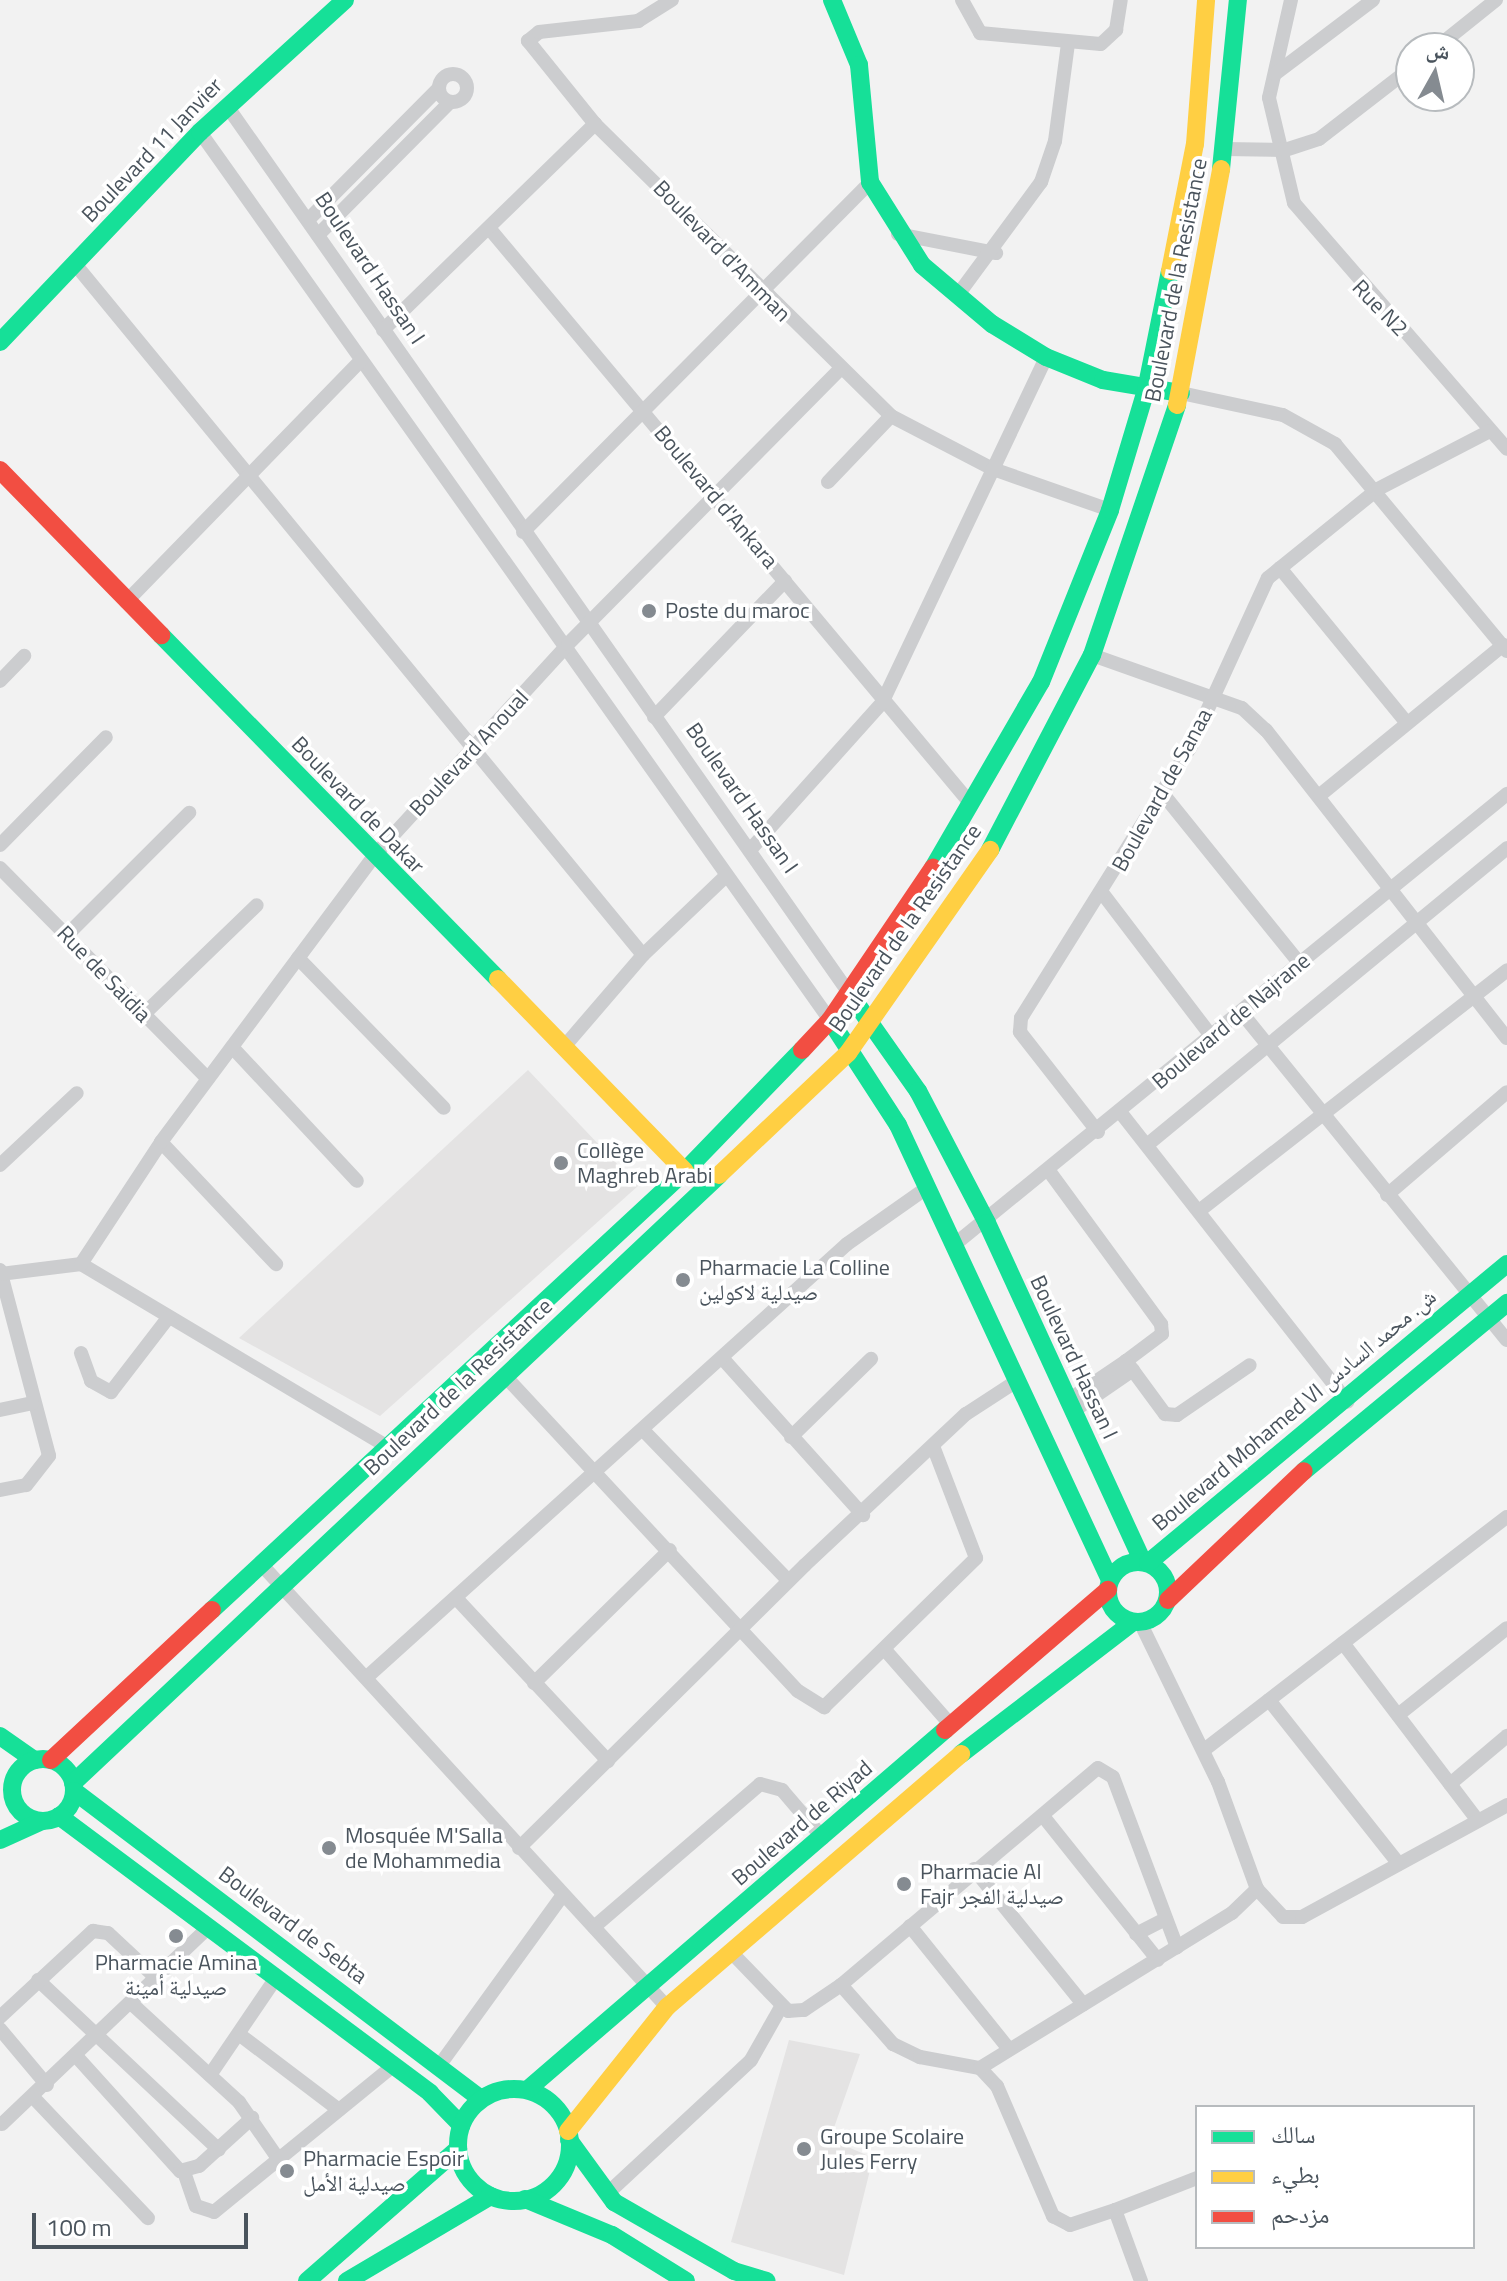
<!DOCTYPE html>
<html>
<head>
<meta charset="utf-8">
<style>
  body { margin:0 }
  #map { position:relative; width:1507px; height:2281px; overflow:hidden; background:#f2f2f2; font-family:"Titillium Web","Noto Naskh Arabic",sans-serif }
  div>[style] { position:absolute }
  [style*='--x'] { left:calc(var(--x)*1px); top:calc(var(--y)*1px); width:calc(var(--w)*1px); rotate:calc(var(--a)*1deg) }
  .education>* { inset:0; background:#e4e3e3 }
  .street>* { height:14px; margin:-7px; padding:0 7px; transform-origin:7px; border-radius:7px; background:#cccdcf }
  .street>.ring { margin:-7px; padding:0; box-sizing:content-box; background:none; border:14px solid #cccdcf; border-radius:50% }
  .fast>* { height:18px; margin:-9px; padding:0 9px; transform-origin:9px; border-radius:9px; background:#16e098 }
  .fast>.ring { margin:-9px; padding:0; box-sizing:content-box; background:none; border:18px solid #16e098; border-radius:50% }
  .slow>* { height:18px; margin:-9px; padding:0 9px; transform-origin:9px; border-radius:9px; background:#ffcf43 }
  .jam>* { height:18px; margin:-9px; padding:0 9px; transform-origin:9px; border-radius:9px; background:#f24e42 }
  .dots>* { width:22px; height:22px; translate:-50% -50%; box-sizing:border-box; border:4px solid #fff; border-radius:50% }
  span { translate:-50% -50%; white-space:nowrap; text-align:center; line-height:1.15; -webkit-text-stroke:7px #fff; paint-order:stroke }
  .street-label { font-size:22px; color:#4a545d }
  .poi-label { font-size:22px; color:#4a545d }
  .left { translate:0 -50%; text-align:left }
  .legend { position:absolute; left:1195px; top:2105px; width:280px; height:144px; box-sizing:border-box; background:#fff; border:2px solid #b7bbbe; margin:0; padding:10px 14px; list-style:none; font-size:24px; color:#4a545d }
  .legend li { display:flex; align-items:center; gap:16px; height:40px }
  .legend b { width:40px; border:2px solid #b7bbbe }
  .north { position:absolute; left:1395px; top:32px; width:80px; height:80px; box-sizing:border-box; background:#fff; border:2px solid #b7bbbe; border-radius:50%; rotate:8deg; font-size:22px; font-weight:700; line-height:32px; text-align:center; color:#4a545d }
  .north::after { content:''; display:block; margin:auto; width:28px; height:36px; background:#858b91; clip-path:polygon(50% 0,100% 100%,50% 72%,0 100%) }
  .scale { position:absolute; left:32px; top:2213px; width:216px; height:36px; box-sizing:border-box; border:4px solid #4a545d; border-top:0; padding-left:10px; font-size:24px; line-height:28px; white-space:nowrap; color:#4a545d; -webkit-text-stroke:6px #fff; paint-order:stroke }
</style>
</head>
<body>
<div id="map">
  <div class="education">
    <div style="clip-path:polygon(528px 1070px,638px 1186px,380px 1416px,239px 1338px)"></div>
    <div style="clip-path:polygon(789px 2040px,860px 2054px,830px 2139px,873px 2158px,844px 2275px,731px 2242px)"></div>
  </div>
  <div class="street">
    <div style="--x:962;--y:0;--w:38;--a:61"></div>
    <div style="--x:980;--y:33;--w:121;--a:5.2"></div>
    <div style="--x:1101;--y:44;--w:21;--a:-43"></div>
    <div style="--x:1116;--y:30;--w:30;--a:-81"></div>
    <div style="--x:1291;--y:0;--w:100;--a:102.7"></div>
    <div style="--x:1269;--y:98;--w:108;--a:76.6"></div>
    <div style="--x:1294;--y:203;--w:325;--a:49.1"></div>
    <div style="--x:1436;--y:48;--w:77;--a:-38.7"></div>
    <div style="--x:1275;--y:74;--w:123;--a:-37.1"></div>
    <div class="ring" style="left:439px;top:74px;width:14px;height:14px"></div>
    <div style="--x:227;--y:106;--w:1083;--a:54.96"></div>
    <div style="--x:595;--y:124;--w:107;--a:-128.9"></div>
    <div style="--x:528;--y:41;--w:14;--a:-39"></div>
    <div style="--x:539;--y:32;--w:100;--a:-6.3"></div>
    <div style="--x:638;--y:21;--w:40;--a:-32"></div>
    <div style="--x:200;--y:132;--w:1089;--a:54.65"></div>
    <div style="--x:1225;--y:149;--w:60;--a:1"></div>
    <div style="--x:1285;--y:150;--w:36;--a:-18"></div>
    <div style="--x:1319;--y:139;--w:116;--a:-37.7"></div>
    <div style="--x:308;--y:220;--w:186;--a:-45.2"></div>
    <div style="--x:489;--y:228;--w:751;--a:50.08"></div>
    <div style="--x:898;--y:234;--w:100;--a:11"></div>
    <div style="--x:318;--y:235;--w:187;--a:-45.2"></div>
    <div style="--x:75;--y:264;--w:894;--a:50.58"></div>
    <div style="--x:957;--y:296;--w:142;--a:-53.6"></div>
    <div style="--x:1041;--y:182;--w:43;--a:-71.1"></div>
    <div style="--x:1055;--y:141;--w:99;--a:-82.4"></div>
    <div style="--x:383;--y:330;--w:296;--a:-44.2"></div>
    <div style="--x:595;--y:124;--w:416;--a:44.6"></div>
    <div style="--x:891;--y:416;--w:115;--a:27.5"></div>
    <div style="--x:993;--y:469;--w:124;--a:19.3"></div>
    <div style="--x:1181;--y:393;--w:104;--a:12.2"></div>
    <div style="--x:1283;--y:415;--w:60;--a:29.1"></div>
    <div style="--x:1335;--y:444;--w:269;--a:50.3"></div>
    <div style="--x:828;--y:482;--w:91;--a:-46.3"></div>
    <div style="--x:523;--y:532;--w:493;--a:-45.2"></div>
    <div style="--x:1280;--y:568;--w:200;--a:50.7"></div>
    <div style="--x:126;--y:602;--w:337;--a:-45.8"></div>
    <div style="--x:1092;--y:655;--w:159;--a:19.5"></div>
    <div style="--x:1242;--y:708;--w:33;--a:43"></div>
    <div style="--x:1266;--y:730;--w:391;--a:52"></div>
    <div style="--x:0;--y:681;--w:35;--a:-46"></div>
    <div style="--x:654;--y:717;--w:189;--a:-46.1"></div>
    <div style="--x:1163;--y:794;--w:218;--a:51.1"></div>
    <div style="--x:1320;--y:795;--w:237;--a:-39.3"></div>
    <div style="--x:0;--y:845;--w:151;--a:-45.5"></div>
    <div style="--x:750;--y:850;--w:198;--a:-48.1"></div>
    <div style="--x:882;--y:703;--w:383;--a:-64.6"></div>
    <div style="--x:0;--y:868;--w:296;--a:45.4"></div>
    <div style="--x:1103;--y:894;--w:178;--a:52.7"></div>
    <div style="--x:67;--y:935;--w:173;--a:-45"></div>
    <div style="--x:298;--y:958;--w:209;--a:45.8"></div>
    <div style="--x:1241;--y:1012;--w:422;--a:51"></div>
    <div style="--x:143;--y:1015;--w:158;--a:-44"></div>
    <div style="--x:232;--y:1047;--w:183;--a:47"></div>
    <div style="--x:563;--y:1048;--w:123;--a:-49.3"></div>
    <div style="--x:643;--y:955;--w:115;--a:-43.6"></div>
    <div style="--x:1121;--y:1113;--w:367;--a:51.9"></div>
    <div style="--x:1098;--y:1132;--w:127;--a:-128"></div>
    <div style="--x:1020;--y:1032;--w:14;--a:-86"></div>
    <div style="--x:1021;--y:1018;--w:319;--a:-58"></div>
    <div style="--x:1190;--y:748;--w:187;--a:-65.4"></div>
    <div style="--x:1268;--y:578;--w:141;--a:-39"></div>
    <div style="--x:1378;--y:489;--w:126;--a:-27.4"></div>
    <div style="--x:161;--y:1142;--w:168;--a:46.7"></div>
    <div style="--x:1147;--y:1145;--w:467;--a:-39.5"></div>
    <div style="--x:0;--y:1165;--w:105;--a:-43.1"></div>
    <div style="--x:1049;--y:1171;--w:190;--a:53.8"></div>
    <div style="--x:1161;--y:1324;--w:10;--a:84"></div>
    <div style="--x:1162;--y:1334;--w:45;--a:143.1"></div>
    <div style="--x:1126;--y:1361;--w:66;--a:53.7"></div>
    <div style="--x:1165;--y:1414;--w:12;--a:5"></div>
    <div style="--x:1177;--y:1415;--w:88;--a:-34.4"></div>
    <div style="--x:1387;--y:1195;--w:158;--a:-40.6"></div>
    <div style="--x:1199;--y:1211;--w:391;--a:-38"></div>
    <div style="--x:954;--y:1245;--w:714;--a:-39.2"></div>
    <div style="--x:81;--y:1264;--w:352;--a:30.8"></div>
    <div style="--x:0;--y:1270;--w:192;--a:75.2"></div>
    <div style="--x:49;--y:1456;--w:37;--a:128"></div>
    <div style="--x:26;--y:1485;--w:26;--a:169"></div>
    <div style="--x:0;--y:1274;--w:82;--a:-7"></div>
    <div style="--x:81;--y:1264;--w:146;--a:-56.7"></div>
    <div style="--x:161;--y:1142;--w:357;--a:-53.3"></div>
    <div style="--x:374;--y:856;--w:287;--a:-47.5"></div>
    <div style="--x:568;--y:644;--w:385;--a:-45.3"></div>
    <div style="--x:81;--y:1353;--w:30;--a:70"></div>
    <div style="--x:91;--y:1381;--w:23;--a:29"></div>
    <div style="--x:111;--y:1392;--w:93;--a:-52.4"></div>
    <div style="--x:723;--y:1359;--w:210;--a:48.1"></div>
    <div style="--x:505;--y:1376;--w:430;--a:47.1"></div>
    <div style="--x:798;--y:1691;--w:31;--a:32"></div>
    <div style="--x:824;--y:1707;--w:213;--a:-44.4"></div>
    <div style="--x:976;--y:1558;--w:120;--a:-111"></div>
    <div style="--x:1067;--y:1401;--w:71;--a:-34.1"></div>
    <div style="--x:0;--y:1410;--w:33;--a:-12"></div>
    <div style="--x:1072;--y:1412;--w:74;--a:-34.5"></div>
    <div style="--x:643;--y:1430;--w:209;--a:46"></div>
    <div style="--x:791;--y:1437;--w:112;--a:-44.3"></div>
    <div style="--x:261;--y:1564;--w:601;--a:47.5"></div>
    <div style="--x:456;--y:1598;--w:223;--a:47"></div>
    <div style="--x:1343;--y:1643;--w:223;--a:52.8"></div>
    <div style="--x:886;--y:1651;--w:97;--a:48.8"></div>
    <div style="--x:367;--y:1677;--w:646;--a:-42.05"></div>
    <div style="--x:847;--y:1244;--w:99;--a:-35.1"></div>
    <div style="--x:534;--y:1683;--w:190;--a:-44.4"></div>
    <div style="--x:1269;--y:1700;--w:209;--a:51.6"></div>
    <div style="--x:1398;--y:1715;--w:139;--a:-38.6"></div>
    <div style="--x:1204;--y:1750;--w:382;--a:-37.6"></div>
    <div style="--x:1450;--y:1784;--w:75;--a:-40.1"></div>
    <div style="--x:1043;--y:1816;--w:184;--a:51.4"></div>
    <div style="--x:519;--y:1848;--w:402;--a:-44.7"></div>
    <div style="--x:805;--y:1565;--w:221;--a:-43.2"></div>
    <div style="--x:966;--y:1414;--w:59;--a:-33.1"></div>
    <div style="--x:974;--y:1869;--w:174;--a:51.1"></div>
    <div style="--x:1257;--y:1889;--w:38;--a:47"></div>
    <div style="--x:1283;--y:1917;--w:19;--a:0"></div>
    <div style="--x:1302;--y:1917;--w:234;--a:-28.6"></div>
    <div style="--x:910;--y:1926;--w:156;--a:51.2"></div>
    <div style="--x:594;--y:1927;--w:219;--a:-40.7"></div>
    <div style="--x:760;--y:1784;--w:23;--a:15"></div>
    <div style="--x:782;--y:1790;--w:63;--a:49.5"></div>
    <div style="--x:1136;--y:1934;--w:33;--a:-27"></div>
    <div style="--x:731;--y:1952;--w:82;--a:46"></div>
    <div style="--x:788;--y:2011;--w:16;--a:-4"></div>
    <div style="--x:804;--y:2010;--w:45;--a:-34"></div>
    <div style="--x:841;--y:1985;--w:79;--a:48.6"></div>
    <div style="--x:893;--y:2044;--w:30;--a:26"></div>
    <div style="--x:920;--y:2057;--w:61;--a:10.4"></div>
    <div style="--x:980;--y:2068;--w:25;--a:47"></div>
    <div style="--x:997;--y:2086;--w:142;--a:66.7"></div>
    <div style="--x:1053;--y:2216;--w:19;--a:28"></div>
    <div style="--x:1070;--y:2225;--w:47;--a:-18.4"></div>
    <div style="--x:1115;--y:2210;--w:76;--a:69.9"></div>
    <div style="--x:38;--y:1980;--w:248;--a:43.2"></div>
    <div style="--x:841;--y:1985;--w:336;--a:-40.2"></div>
    <div style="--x:1098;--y:1768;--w:17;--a:31"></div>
    <div style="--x:1113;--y:1777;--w:182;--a:69.4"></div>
    <div style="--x:131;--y:2003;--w:147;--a:42.5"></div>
    <div style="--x:239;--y:2102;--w:70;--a:55.4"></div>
    <div style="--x:0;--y:2017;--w:127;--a:-42.8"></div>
    <div style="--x:93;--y:1931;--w:15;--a:8"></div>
    <div style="--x:108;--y:1933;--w:64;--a:43.1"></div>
    <div style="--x:0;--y:2029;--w:73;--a:50"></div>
    <div style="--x:240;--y:2035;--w:124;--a:37.1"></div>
    <div style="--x:77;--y:2057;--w:154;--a:47.9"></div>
    <div style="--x:180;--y:2171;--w:20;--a:-15"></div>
    <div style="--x:199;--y:2166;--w:72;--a:-42.2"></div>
    <div style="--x:439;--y:2066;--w:211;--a:-54.1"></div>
    <div style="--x:980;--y:2068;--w:296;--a:-31.6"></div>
    <div style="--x:1232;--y:1913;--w:35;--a:-44"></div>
    <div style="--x:1257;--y:1889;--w:114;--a:-110"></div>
    <div style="--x:1218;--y:1782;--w:178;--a:-116"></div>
    <div style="--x:210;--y:2075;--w:117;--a:-55.8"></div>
    <div style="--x:33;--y:2097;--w:167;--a:46.5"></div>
    <div style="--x:2;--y:2124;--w:282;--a:-43.6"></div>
    <div style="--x:184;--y:2172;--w:36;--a:71"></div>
    <div style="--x:196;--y:2206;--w:19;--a:18"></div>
    <div style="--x:214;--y:2212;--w:230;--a:-39.2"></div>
    <div style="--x:608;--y:2193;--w:195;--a:-42.9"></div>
    <div style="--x:751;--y:2060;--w:61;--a:-60.5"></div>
    <div style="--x:1115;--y:2210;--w:88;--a:-21.3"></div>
  </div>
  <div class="fast">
    <div style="--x:832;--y:0;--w:70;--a:67.4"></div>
    <div style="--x:859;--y:65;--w:118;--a:84.6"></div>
    <div style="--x:870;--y:182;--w:98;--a:57.9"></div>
    <div style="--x:922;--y:265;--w:92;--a:40.1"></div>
    <div style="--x:992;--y:324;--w:63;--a:31.4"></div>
    <div style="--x:1046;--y:357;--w:61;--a:22"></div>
    <div style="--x:1103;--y:380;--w:79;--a:9.5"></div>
    <div style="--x:1221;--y:169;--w:170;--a:-84.3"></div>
    <div style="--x:0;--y:342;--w:290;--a:-46.4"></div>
    <div style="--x:200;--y:132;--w:196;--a:-42.3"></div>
    <div style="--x:161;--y:635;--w:482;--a:45.6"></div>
    <div style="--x:990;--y:850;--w:220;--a:-62.4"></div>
    <div style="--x:1092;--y:655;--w:264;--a:-71.2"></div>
    <div style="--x:933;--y:868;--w:215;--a:-59.9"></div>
    <div style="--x:1041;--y:682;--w:185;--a:-68.1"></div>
    <div style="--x:1110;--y:510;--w:125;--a:-73.3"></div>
    <div style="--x:1146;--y:390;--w:121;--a:-78.6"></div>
    <div style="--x:849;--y:993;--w:120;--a:54.9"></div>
    <div style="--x:918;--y:1091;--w:149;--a:62.4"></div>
    <div style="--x:987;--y:1223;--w:373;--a:65.3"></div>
    <div style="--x:830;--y:1020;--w:125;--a:57.1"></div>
    <div style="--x:898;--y:1125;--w:502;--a:65.02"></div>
    <div style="--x:1304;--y:1471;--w:264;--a:-39.6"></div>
    <div class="ring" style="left:1108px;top:1562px;width:42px;height:42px"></div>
    <div style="--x:1148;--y:1563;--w:467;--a:-39.8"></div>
    <div style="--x:212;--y:1610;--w:645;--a:-42.86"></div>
    <div style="--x:685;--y:1171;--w:168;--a:-46"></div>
    <div style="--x:0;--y:1736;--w:42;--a:35.2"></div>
    <div style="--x:961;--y:1754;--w:217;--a:-37.5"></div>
    <div class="ring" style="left:12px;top:1759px;width:44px;height:44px"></div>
    <div style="--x:73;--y:1783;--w:887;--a:-43.26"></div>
    <div style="--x:74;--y:1791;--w:510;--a:37.12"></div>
    <div style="--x:59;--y:1816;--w:463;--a:36.7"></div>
    <div style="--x:430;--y:2093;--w:45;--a:45.9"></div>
    <div style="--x:0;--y:1840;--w:46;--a:-24.3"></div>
    <div class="ring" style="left:458px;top:2089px;width:94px;height:94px"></div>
    <div style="--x:527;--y:2090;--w:552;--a:-40.74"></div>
    <div style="--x:569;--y:2140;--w:77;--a:54"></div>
    <div style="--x:614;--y:2202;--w:138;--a:29.9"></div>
    <div style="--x:734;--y:2271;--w:34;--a:17"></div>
    <div style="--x:525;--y:2199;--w:94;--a:22.5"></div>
    <div style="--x:612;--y:2235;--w:87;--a:31.9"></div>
    <div style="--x:307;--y:2281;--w:201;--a:-41.2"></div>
    <div style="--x:347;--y:2281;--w:167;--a:-30.6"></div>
  </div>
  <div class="slow">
    <div style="--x:1170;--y:271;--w:129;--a:-78.9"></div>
    <div style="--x:1195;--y:144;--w:144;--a:-85.6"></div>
    <div style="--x:1177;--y:405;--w:240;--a:-79.4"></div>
    <div style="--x:498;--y:979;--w:268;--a:45.8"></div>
    <div style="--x:719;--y:1175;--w:178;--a:-43.4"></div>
    <div style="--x:848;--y:1053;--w:248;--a:-55"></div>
    <div style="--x:568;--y:2131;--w:159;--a:-51.4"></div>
    <div style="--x:667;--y:2007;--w:388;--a:-40.7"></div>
  </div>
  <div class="jam">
    <div style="--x:0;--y:470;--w:231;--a:45.7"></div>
    <div style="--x:802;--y:1050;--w:41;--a:-47"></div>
    <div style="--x:830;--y:1020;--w:184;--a:-55.9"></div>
    <div style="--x:1168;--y:1600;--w:187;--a:-43.5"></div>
    <div style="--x:945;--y:1730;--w:215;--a:-40.7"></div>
    <div style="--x:51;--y:1760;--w:220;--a:-43"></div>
  </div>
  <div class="dots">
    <div style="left:649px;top:611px;background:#858b91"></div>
    <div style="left:561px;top:1163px;background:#858b91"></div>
    <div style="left:683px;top:1280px;background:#858b91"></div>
    <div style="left:329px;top:1848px;background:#858b91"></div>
    <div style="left:904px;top:1884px;background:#858b91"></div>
    <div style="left:176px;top:1936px;background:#858b91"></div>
    <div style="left:804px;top:2149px;background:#858b91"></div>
    <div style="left:287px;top:2171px;background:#858b91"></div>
  </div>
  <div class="street-label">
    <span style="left:152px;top:150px;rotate:-46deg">Boulevard 11 Janvier</span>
    <span style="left:722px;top:251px;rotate:46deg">Boulevard d'Amman</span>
    <span style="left:370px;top:268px;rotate:56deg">Boulevard Hassan I</span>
    <span style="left:1176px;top:280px;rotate:-79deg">Boulevard de la Resistance</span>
    <span style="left:1380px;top:308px;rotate:46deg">Rue N2</span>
    <span style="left:716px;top:497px;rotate:50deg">Boulevard d'Ankara</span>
    <span style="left:469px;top:753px;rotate:-47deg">Boulevard Anoual</span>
    <span style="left:1162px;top:790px;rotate:-61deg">Boulevard de Sanaa</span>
    <span style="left:742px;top:798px;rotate:55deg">Boulevard Hassan I</span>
    <span style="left:358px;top:805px;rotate:46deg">Boulevard de Dakar</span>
    <span style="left:905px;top:928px;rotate:-55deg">Boulevard de la Resistance</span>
    <span style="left:104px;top:974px;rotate:46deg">Rue de Saidia</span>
    <span style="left:1231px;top:1021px;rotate:-40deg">Boulevard de Najrane</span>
    <span style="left:1074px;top:1357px;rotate:65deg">Boulevard Hassan I</span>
    <span style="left:458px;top:1387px;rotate:-43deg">Boulevard de la Resistance</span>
    <span style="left:1294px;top:1410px;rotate:-40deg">Boulevard Mohamed VI ش. محمد السادس</span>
    <span style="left:802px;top:1823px;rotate:-41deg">Boulevard de Riyad</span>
    <span style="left:293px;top:1925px;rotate:37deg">Boulevard de Sebta</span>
  </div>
  <div class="poi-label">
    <span class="left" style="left:665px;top:611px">Poste du maroc</span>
    <span class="left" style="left:577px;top:1163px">Collège<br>Maghreb Arabi</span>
    <span class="left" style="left:699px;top:1280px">Pharmacie La Colline<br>صيدلية لاكولين</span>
    <span class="left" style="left:345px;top:1848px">Mosquée M'Salla<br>de Mohammedia</span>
    <span class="left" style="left:920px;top:1884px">Pharmacie Al<br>Fajr صيدلية الفجر</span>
    <span style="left:176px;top:1975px">Pharmacie Amina<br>صيدلية أمينة</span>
    <span class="left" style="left:820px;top:2149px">Groupe Scolaire<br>Jules Ferry</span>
    <span class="left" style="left:303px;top:2171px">Pharmacie Espoir<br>صيدلية الأمل</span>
  </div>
  <ul class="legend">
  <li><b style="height:10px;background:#16e098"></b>سالك</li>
  <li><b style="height:10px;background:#ffcf43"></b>بطيء</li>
  <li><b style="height:10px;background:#f24e42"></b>مزدحم</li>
  </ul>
  <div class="north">ش</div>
  <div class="scale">100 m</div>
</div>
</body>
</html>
